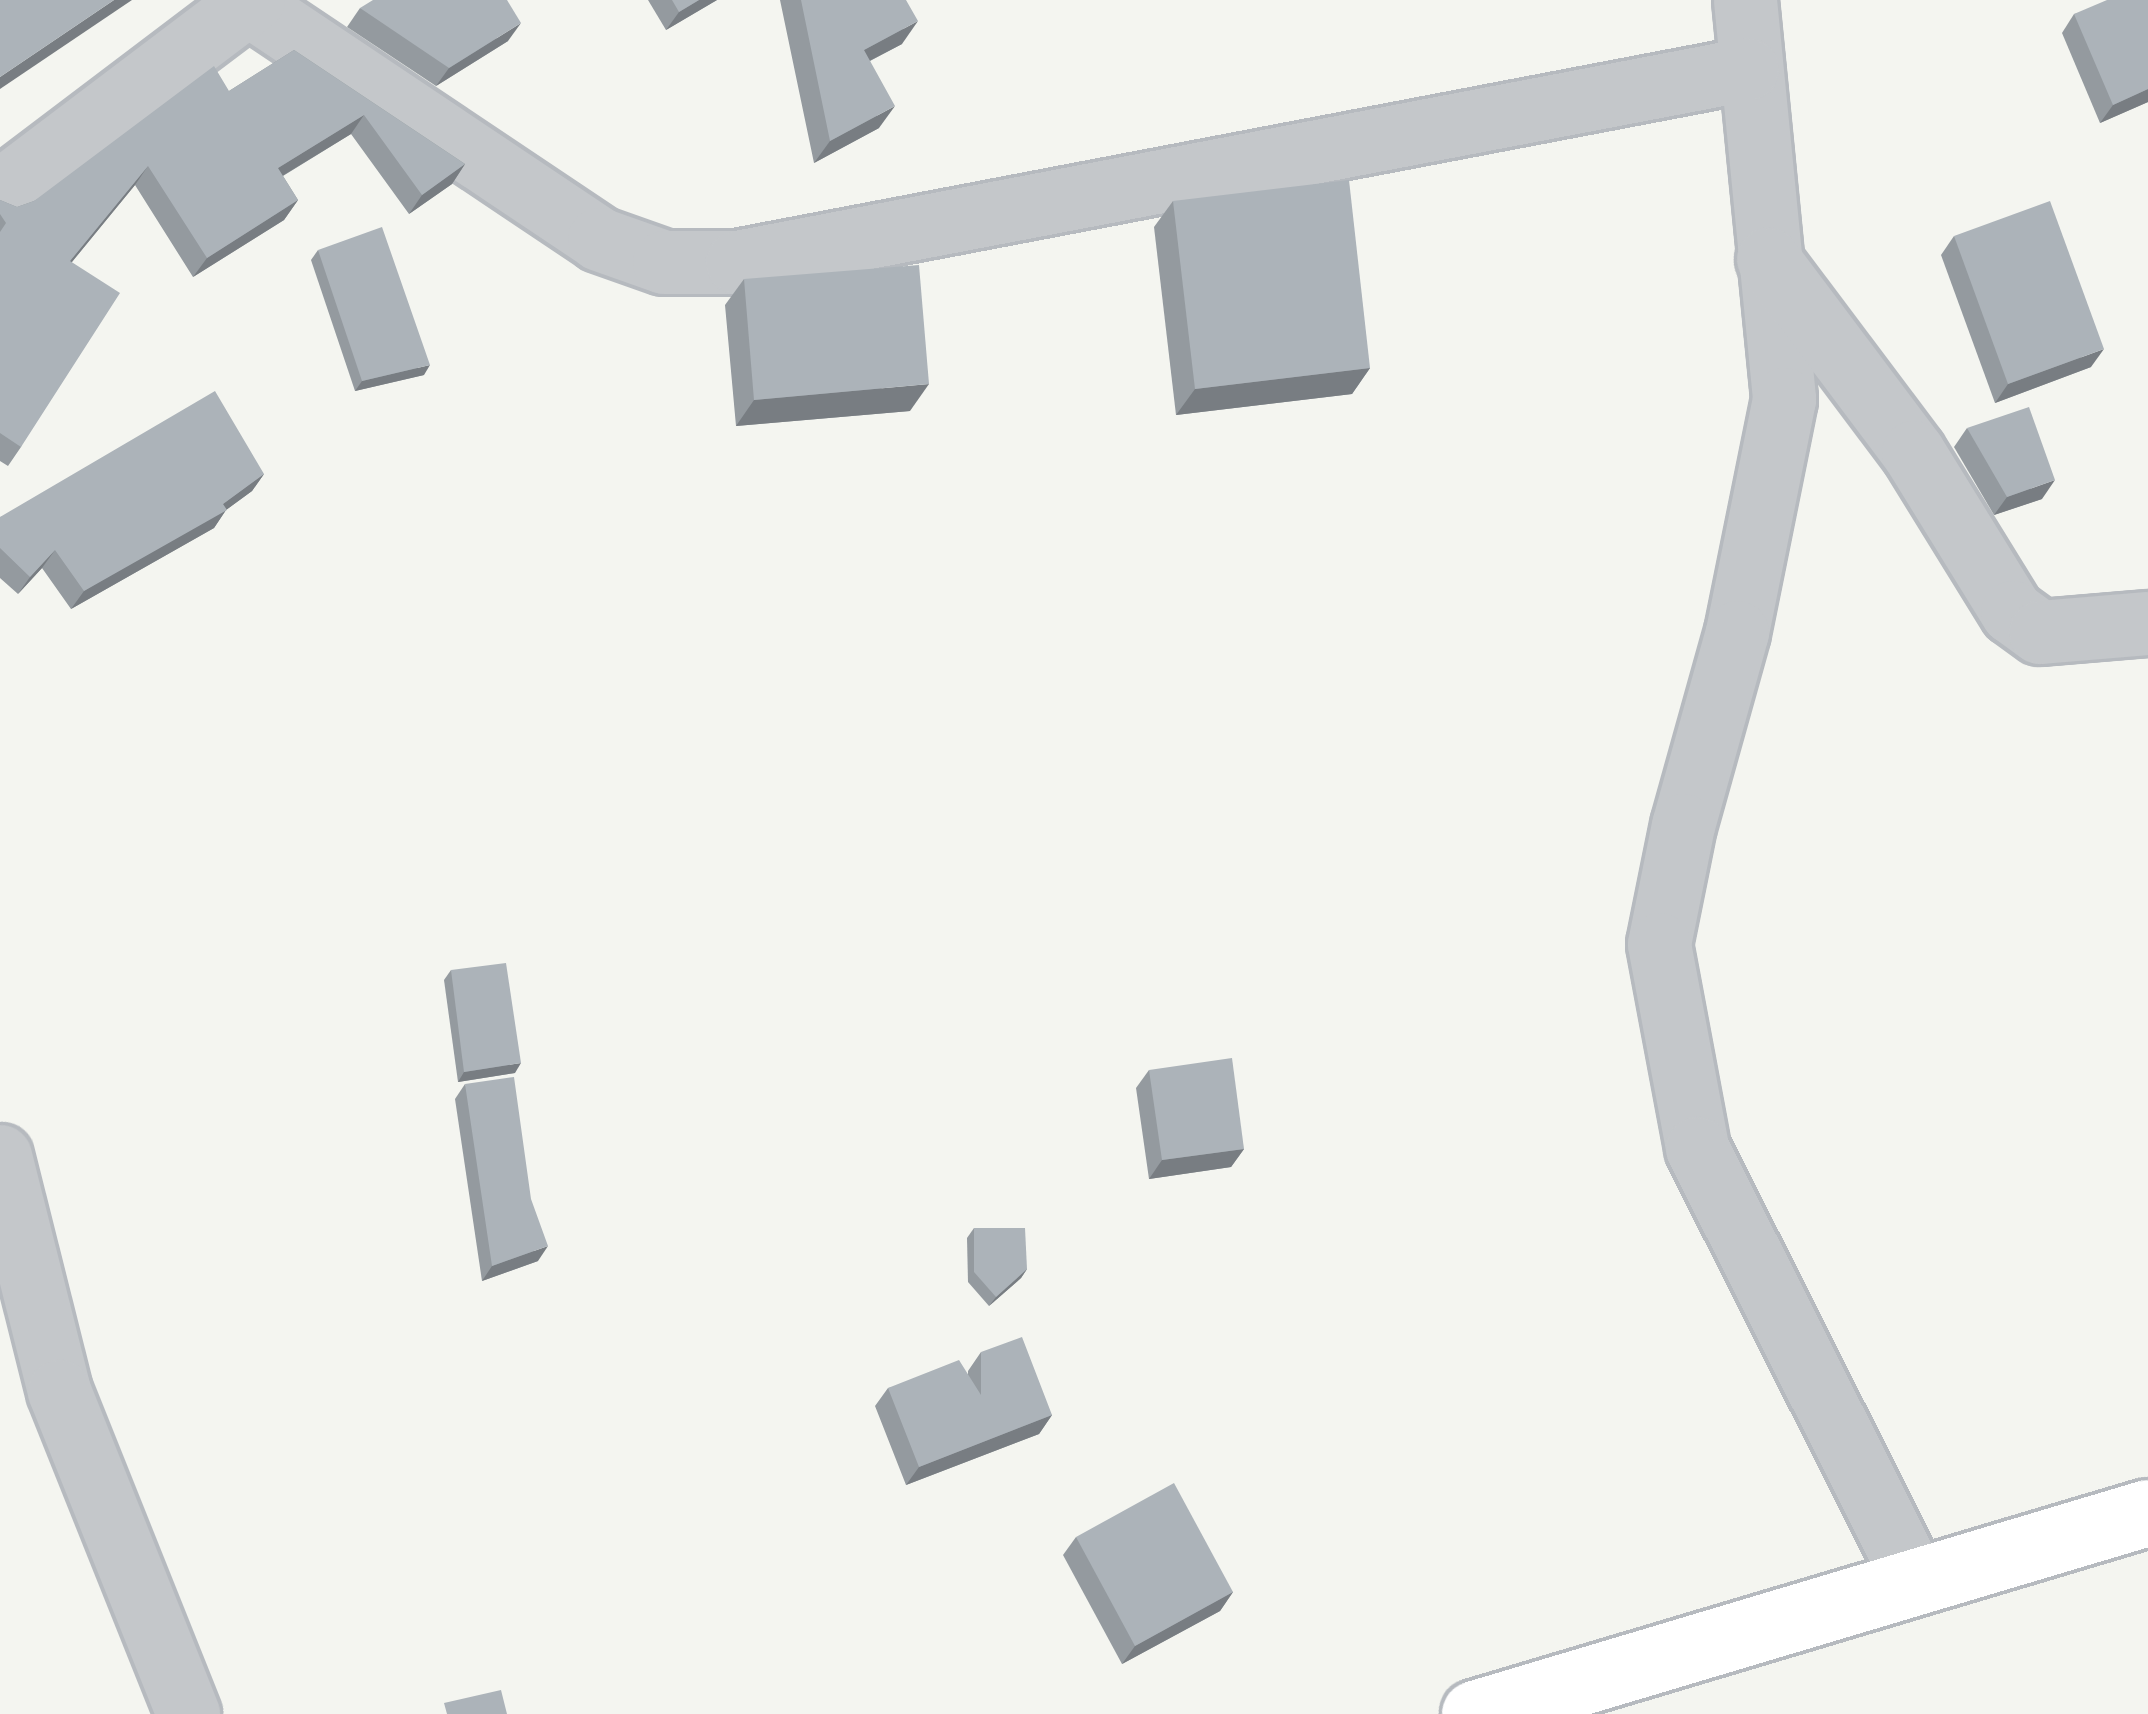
<!DOCTYPE html>
<html>
<head>
<meta charset="utf-8">
<style>
  body { margin:0 }
  #map { position:relative; width:2148px; height:1714px; overflow:hidden; background:#f4f5f0; font-family:"Source Sans 3",sans-serif }
  div>[style] { position:absolute }
  [style*='--x'] { left:calc(var(--x)*1px); top:calc(var(--y)*1px); width:calc(var(--w)*1px); rotate:calc(var(--a)*1deg) }
  .roads { filter:drop-shadow(3px 0 #b6babf) drop-shadow(-3px 0 #b6babf) drop-shadow(0 3px #b6babf) drop-shadow(0 -3px #b6babf) }
  .street>* { height:63px; margin:-31.5px; padding:0 31.5px; transform-origin:31.5px; border-radius:31.5px; background:#c4c7ca }
  .secondary>* { height:66px; margin:-33px; padding:0 33px; transform-origin:33px; border-radius:33px; background:#fff }
  .wall>* { inset:0; background:#949a9f }
  .shaded-wall>* { inset:0; background:#787d82 }
  .building>* { inset:0; background:#acb3b9 }
  span { translate:-50% -50%; white-space:nowrap; text-align:center; line-height:1.15; -webkit-text-stroke:12px #fff; paint-order:stroke }
</style>
</head>
<body>
<div id="map">
  <div class="roads">
    <div class="street">
      <div style="--x:1745;--y:0;--w:401;--a:84.4"></div>
      <div style="--x:1784;--y:399;--w:238;--a:101.4"></div>
      <div style="--x:1737;--y:632;--w:200;--a:105.6"></div>
      <div style="--x:1683;--y:825;--w:121;--a:101.4"></div>
      <div style="--x:1659;--y:944;--w:208;--a:79.4"></div>
      <div style="--x:1697;--y:1148;--w:483;--a:63.3"></div>
      <div style="--x:247;--y:3;--w:424;--a:33.8"></div>
      <div style="--x:599;--y:239;--w:69;--a:19.5"></div>
      <div style="--x:664;--y:262;--w:73;--a:0"></div>
      <div style="--x:737;--y:262;--w:1028;--a:-10.82"></div>
      <div style="--x:0;--y:191;--w:317;--a:-37.1"></div>
      <div style="--x:1768;--y:259;--w:241;--a:53.1"></div>
      <div style="--x:1913;--y:452;--w:188;--a:58.3"></div>
      <div style="--x:2012;--y:612;--w:34;--a:36"></div>
      <div style="--x:2040;--y:632;--w:108;--a:-4.8"></div>
      <div style="--x:0;--y:1156;--w:242;--a:75.9"></div>
      <div style="--x:59;--y:1391;--w:348;--a:68.2"></div>
    </div>
    <div class="secondary">
      <div style="--x:1475;--y:1714;--w:702;--a:-16.63"></div>
    </div>
  </div>
  <div class="wall">
    <div style="clip-path:polygon(648px 0,717px 0,666px 30px)"></div>
    <div style="clip-path:polygon(780px 0,906px 0,902px 44px,870px 61px,879px 128px,814px 163px)"></div>
    <div style="clip-path:polygon(2148px 0,2148px 102px,2100px 123px,2062px 33px,2074px 14px)"></div>
    <div style="clip-path:polygon(360px 8px,508px 41px,436px 86px,347px 27px)"></div>
    <div style="clip-path:polygon(294px 50px,465px 164px,452px 184px,409px 214px,351px 134px,283px 176px,298px 200px,284px 220px,193px 277px,135px 185px,72px 262px,21px 447px,8px 466px,0 461px,0 200px,17px 207px,34px 201px,229px 91px)"></div>
    <div style="clip-path:polygon(1173px 201px,1370px 368px,1352px 394px,1176px 415px,1154px 227px)"></div>
    <div style="clip-path:polygon(1954px 236px,2091px 367px,1995px 403px,1941px 255px)"></div>
    <div style="clip-path:polygon(318px 250px,424px 375px,355px 391px,311px 260px)"></div>
    <div style="clip-path:polygon(744px 279px,910px 411px,736px 426px,725px 305px)"></div>
    <div style="clip-path:polygon(1967px 428px,2042px 499px,1994px 515px,1954px 447px)"></div>
    <div style="clip-path:polygon(264px 474px,252px 491px,226px 510px,214px 528px,71px 609px,42px 568px,18px 594px,0 578px,0 517px)"></div>
    <div style="clip-path:polygon(451px 970px,515px 1073px,458px 1082px,444px 980px)"></div>
    <div style="clip-path:polygon(1149px 1070px,1244px 1149px,1231px 1167px,1149px 1179px,1136px 1088px)"></div>
    <div style="clip-path:polygon(465px 1084px,538px 1261px,482px 1281px,455px 1099px)"></div>
    <div style="clip-path:polygon(974px 1228px,1027px 1269px,1021px 1278px,989px 1306px,968px 1282px,967px 1238px)"></div>
    <div style="clip-path:polygon(981px 1352px,1052px 1415px,1039px 1434px,906px 1485px,875px 1406px,888px 1388px,968px 1374px,968px 1371px)"></div>
    <div style="clip-path:polygon(1076px 1537px,1233px 1592px,1220px 1611px,1122px 1664px,1063px 1555px)"></div>
  </div>
  <div class="shaded-wall">
    <div style="clip-path:polygon(114px 0,132px 0,0 89px,0 77px)"></div>
    <div style="clip-path:polygon(699px 0,717px 0,666px 30px,679px 12px)"></div>
    <div style="clip-path:polygon(918px 21px,902px 44px,848px 72px,864px 50px)"></div>
    <div style="clip-path:polygon(521px 23px,508px 41px,436px 86px,449px 68px)"></div>
    <div style="clip-path:polygon(2148px 89px,2148px 102px,2100px 123px,2113px 105px)"></div>
    <div style="clip-path:polygon(895px 106px,879px 128px,814px 163px,830px 141px)"></div>
    <div style="clip-path:polygon(364px 115px,351px 134px,264px 187px,278px 168px)"></div>
    <div style="clip-path:polygon(465px 164px,452px 184px,409px 214px,422px 195px)"></div>
    <div style="clip-path:polygon(148px 166px,135px 185px,57px 280px,70px 261px)"></div>
    <div style="clip-path:polygon(298px 200px,284px 220px,193px 277px,207px 258px)"></div>
    <div style="clip-path:polygon(2104px 349px,2091px 367px,1995px 403px,2008px 384px)"></div>
    <div style="clip-path:polygon(430px 365px,424px 375px,355px 391px,362px 381px)"></div>
    <div style="clip-path:polygon(1370px 368px,1352px 394px,1176px 415px,1195px 389px)"></div>
    <div style="clip-path:polygon(929px 384px,910px 411px,736px 426px,754px 400px)"></div>
    <div style="clip-path:polygon(264px 474px,252px 491px,226px 510px,214px 528px,71px 609px,84px 591px,223px 504px)"></div>
    <div style="clip-path:polygon(2055px 480px,2042px 499px,1994px 515px,2007px 497px)"></div>
    <div style="clip-path:polygon(55px 550px,42px 568px,18px 594px,30px 577px)"></div>
    <div style="clip-path:polygon(521px 1063px,515px 1073px,458px 1082px,464px 1072px)"></div>
    <div style="clip-path:polygon(1244px 1149px,1231px 1167px,1149px 1179px,1162px 1160px)"></div>
    <div style="clip-path:polygon(548px 1246px,538px 1261px,482px 1281px,492px 1266px)"></div>
    <div style="clip-path:polygon(1027px 1269px,1021px 1278px,989px 1306px,996px 1297px)"></div>
    <div style="clip-path:polygon(1052px 1415px,1039px 1434px,906px 1485px,919px 1467px)"></div>
    <div style="clip-path:polygon(1233px 1592px,1220px 1611px,1122px 1664px,1135px 1646px)"></div>
  </div>
  <div class="building">
    <div style="clip-path:polygon(0 0,114px 0,0 77px)"></div>
    <div style="clip-path:polygon(373px 0,507px 0,521px 23px,449px 68px,360px 8px)"></div>
    <div style="clip-path:polygon(672px 0,699px 0,679px 12px)"></div>
    <div style="clip-path:polygon(801px 0,906px 0,918px 21px,864px 50px,895px 106px,830px 141px)"></div>
    <div style="clip-path:polygon(2107px 0,2148px 0,2148px 89px,2113px 105px,2074px 14px)"></div>
    <div style="clip-path:polygon(294px 50px,465px 164px,422px 195px,364px 115px,278px 168px,298px 200px,207px 258px,148px 166px,70px 261px,120px 293px,21px 447px,0 433px,0 232px,6px 223px,0 214px,0 200px,17px 207px,34px 201px,214px 66px,229px 91px)"></div>
    <div style="clip-path:polygon(1349px 180px,1370px 368px,1195px 389px,1173px 201px)"></div>
    <div style="clip-path:polygon(2050px 201px,2104px 349px,2008px 384px,1954px 236px)"></div>
    <div style="clip-path:polygon(382px 227px,430px 365px,362px 381px,318px 250px)"></div>
    <div style="clip-path:polygon(919px 265px,929px 384px,754px 400px,744px 279px)"></div>
    <div style="clip-path:polygon(215px 391px,264px 474px,223px 504px,227px 510px,84px 591px,55px 550px,30px 577px,0 548px,0 517px)"></div>
    <div style="clip-path:polygon(2029px 407px,2055px 480px,2007px 497px,1967px 428px)"></div>
    <div style="clip-path:polygon(506px 963px,521px 1063px,464px 1072px,451px 970px)"></div>
    <div style="clip-path:polygon(1232px 1058px,1244px 1149px,1162px 1160px,1149px 1070px)"></div>
    <div style="clip-path:polygon(514px 1077px,531px 1199px,548px 1246px,492px 1266px,465px 1084px)"></div>
    <div style="clip-path:polygon(974px 1228px,1025px 1228px,1027px 1269px,996px 1297px,974px 1272px)"></div>
    <div style="clip-path:polygon(1022px 1337px,1052px 1415px,919px 1467px,888px 1388px,959px 1360px,981px 1395px,981px 1352px)"></div>
    <div style="clip-path:polygon(1174px 1483px,1233px 1592px,1135px 1646px,1076px 1537px)"></div>
    <div style="clip-path:polygon(501px 1690px,507px 1714px,447px 1714px,444px 1703px)"></div>
  </div>
</div>
</body>
</html>
